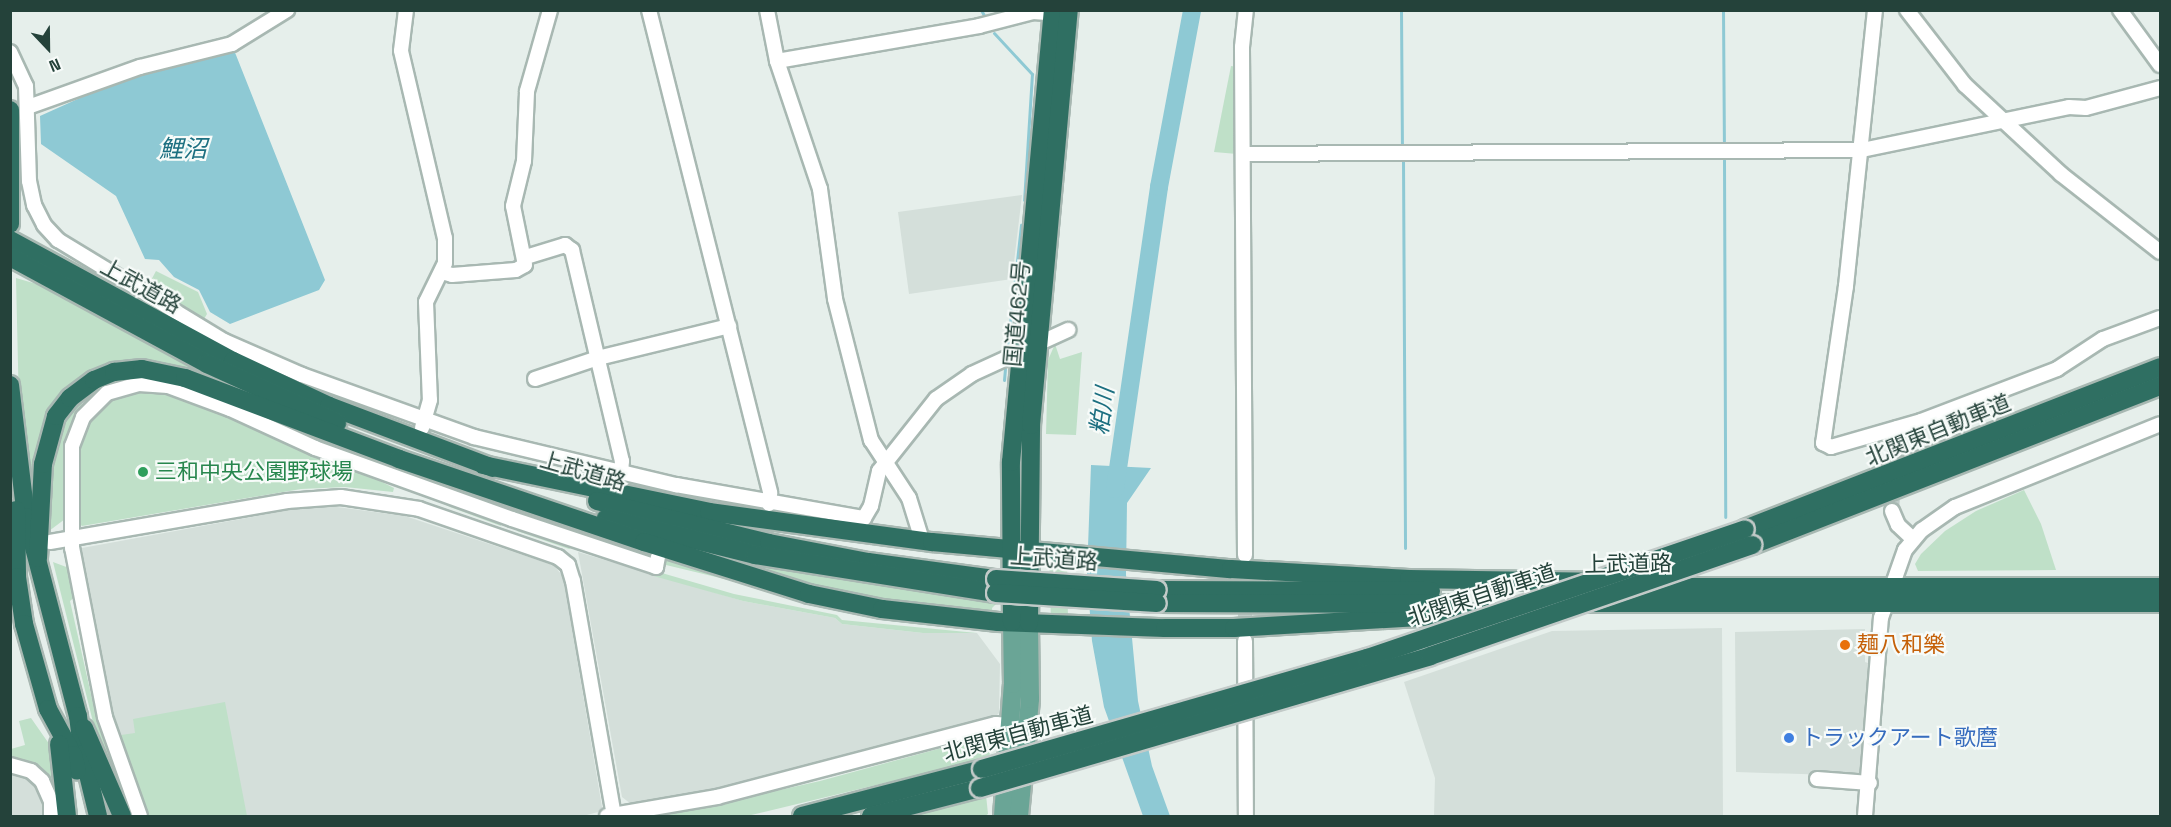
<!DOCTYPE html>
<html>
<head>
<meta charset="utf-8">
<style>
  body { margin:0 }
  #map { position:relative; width:2171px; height:827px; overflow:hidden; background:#e6efeb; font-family:"Space Grotesk","Noto Sans JP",sans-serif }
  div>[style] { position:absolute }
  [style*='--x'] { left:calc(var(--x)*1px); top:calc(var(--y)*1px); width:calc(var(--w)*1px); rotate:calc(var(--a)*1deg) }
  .built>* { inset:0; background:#d4dfda }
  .green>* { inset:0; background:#bfe0c8 }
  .water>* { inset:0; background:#8ec9d4 }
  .stream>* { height:3px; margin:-1.5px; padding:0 1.5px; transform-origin:1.5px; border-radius:1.5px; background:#8ec9d4 }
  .river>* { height:18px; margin:-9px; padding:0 9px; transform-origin:9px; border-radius:9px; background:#8ec9d4 }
  .minor-tunnel>* { height:14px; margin-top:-7px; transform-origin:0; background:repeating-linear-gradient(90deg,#bfccc8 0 14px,transparent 0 21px) }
  .roads { filter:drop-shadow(2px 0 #a8b8b2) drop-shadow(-2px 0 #a8b8b2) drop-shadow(0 2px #a8b8b2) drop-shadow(0 -2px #a8b8b2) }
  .minor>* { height:14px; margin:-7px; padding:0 7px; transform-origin:7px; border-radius:7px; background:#fff }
  .major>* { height:18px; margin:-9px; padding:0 9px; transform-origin:9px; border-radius:9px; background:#6aa596 }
  .highway>* { height:18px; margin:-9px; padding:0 9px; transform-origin:9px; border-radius:9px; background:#2f6f62 }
  .bridges { filter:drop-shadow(2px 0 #c2cac8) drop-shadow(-2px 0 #c2cac8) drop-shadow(0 2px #c2cac8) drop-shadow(0 -2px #c2cac8) }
  .highway-bridge>* { height:18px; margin:-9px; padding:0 9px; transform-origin:9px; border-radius:9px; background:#2f6f62 }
  .dots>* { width:16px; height:16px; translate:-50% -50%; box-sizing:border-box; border:3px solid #f7fbf9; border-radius:50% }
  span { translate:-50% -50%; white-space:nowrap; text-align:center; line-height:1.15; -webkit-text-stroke:4.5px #f7fbf9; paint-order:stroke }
  .street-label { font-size:22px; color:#24423a }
  .leisure-label { font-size:22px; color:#27864d }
  .left { translate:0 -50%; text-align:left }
  .food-label { font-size:22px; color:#c56008 }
  .shop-label { font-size:22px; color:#366cbe }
  .water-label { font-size:24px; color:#1c6f80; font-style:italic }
  .frame { position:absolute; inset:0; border:12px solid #24423a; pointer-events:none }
  .north { position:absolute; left:18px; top:18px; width:60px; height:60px; -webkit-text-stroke:4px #f7fbf9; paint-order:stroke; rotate:158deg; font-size:16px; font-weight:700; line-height:24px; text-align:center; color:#24423a }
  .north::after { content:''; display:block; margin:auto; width:21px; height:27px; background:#24423a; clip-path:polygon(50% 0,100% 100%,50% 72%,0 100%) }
</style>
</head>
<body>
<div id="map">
  <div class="built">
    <div style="clip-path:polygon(1022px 195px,1012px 279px,909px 294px,898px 212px)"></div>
    <div style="clip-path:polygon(306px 507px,337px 507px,405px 516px,553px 565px,563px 576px,602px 807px,598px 812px,583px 816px,148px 816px,118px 748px,76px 556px,82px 548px)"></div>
    <div style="clip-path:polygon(578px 552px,743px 601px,835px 618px,842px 624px,923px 633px,977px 633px,1000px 664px,999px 713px,993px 719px,698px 795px,635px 807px,622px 797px)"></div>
    <div style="clip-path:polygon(1722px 628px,1723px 816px,1434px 816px,1435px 778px,1404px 682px,1552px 631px)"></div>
    <div style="clip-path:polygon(1865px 629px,1865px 662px,1868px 663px,1863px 776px,1736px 772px,1735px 632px)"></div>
    <div style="clip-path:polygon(11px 770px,38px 785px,46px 816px,11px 816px)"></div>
  </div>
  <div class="green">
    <div style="clip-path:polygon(1231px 66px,1237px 67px,1237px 154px,1214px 152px)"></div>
    <div style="clip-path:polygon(156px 271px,198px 292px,207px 314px,204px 319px,148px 286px)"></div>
    <div style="clip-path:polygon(16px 278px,40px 285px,248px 394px,127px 363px,48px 418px,37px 461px,33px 515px,19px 408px)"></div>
    <div style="clip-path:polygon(1055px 344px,1060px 359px,1082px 352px,1076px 435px,1046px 434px,1048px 360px)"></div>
    <div style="clip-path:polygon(124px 377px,158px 378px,401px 465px,393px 470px,133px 379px,88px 395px,93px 388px)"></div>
    <div style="clip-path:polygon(128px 391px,162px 391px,214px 409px,374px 478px,394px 488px,393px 492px,345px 487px,301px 489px,82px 526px,77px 522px,76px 453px,83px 425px,103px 402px)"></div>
    <div style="clip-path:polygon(80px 398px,82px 405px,66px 442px,65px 519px,49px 531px,47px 482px,61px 422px)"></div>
    <div style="clip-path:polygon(414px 470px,828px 604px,666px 565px,663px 561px,510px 515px,413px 477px)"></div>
    <div style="clip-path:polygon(414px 488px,500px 520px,501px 526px,450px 507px)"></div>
    <div style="clip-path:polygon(2024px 490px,2041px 524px,2056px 570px,1918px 571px,1915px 564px,1921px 554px,1945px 531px,1976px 511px)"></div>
    <div style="clip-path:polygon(523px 527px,575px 546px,569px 549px,517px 531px)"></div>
    <div style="clip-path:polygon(653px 538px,808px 573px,998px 602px,992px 608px,993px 616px,858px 600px)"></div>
    <div style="clip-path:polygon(1049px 558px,1067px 559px,1068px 621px,1051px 620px)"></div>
    <div style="clip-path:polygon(53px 562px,69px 568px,75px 597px,70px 601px,95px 712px,133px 816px,116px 786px,94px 726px)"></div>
    <div style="clip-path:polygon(655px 571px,734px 594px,837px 615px,842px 620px,977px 633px,923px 633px,842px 624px,835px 618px,743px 601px,650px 575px)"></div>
    <div style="clip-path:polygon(225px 702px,247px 816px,148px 816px,114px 736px,135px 733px,133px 719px)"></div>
    <div style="clip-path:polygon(31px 718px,52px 748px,59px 816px,56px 816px,53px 794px,11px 761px,11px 749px,25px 745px,19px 721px)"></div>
    <div style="clip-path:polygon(993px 734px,989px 758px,984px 759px,747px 816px,663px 816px,820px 781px)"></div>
    <div style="clip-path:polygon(986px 795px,988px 814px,985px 816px,907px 816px)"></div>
  </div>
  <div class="water">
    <div style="clip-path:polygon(234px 50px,325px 280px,319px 290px,230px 324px,210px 312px,199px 290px,174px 277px,159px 260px,145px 259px,116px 196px,41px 144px,40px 116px,122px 79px)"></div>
    <div style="clip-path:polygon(1091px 465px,1151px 468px,1127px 503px,1126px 575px,1138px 701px,1152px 766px,1170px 816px,1143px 816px,1104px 707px,1092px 641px,1087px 574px)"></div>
  </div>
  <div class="stream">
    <div style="--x:981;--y:10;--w:8;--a:60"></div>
    <div style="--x:1401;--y:10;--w:137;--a:89.6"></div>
    <div style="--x:1723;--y:10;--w:131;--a:89.6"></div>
    <div style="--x:994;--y:33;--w:56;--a:47.2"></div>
    <div style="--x:1032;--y:74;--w:126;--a:93.6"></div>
    <div style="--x:1403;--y:159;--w:389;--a:89.7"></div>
    <div style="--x:1724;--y:160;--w:357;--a:89.8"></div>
    <div style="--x:1007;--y:350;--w:126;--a:-83.6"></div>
    <div style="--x:1004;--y:380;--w:11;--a:-85"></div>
  </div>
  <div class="river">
    <div style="--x:1115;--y:489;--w:305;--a:-81.7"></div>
    <div style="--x:1159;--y:187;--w:180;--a:-79.4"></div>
  </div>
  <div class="minor-tunnel">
    <div style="--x:1892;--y:511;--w:61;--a:-86.2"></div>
    <div style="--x:1245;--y:562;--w:73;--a:90"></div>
  </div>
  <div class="roads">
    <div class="minor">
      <div style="--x:406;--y:10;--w:41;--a:97"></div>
      <div style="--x:401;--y:51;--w:192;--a:76.8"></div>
      <div style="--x:445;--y:238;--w:25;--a:90"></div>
      <div style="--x:445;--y:263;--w:43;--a:116"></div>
      <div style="--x:426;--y:302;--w:98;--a:87.7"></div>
      <div style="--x:430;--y:400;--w:29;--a:106"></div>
      <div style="--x:649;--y:10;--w:498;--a:75.9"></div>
      <div style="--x:770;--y:493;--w:11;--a:95"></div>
      <div style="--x:767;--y:10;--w:52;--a:78.9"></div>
      <div style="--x:777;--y:61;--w:135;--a:71.4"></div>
      <div style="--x:820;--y:189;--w:111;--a:82.2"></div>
      <div style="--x:835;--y:299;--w:146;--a:75.7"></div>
      <div style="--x:871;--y:440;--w:69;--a:56.8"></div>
      <div style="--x:909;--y:498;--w:44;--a:72.8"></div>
      <div style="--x:1875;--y:10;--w:278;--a:96"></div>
      <div style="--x:1846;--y:286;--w:159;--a:98.3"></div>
      <div style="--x:1823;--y:443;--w:9;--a:27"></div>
      <div style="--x:1831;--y:447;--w:94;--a:-16.1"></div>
      <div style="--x:1921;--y:421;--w:146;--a:-20.9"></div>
      <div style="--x:2057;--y:369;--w:55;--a:-33.1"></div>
      <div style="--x:2103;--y:339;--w:61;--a:-20.2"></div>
      <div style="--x:1907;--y:10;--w:95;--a:52.3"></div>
      <div style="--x:1965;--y:85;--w:131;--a:42.8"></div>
      <div style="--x:2061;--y:174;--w:126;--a:38.2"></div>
      <div style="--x:2120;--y:10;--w:68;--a:54"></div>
      <div style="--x:10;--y:52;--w:38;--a:65"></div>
      <div style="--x:26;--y:86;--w:95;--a:88.2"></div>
      <div style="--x:29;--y:181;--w:25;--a:78"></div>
      <div style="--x:34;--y:205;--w:22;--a:63"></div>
      <div style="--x:44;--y:225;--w:21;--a:47"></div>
      <div style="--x:58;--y:240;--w:194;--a:31.3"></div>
      <div style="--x:224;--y:341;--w:85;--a:23.6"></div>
      <div style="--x:302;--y:375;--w:183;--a:19.8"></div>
      <div style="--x:474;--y:437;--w:208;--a:13.4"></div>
      <div style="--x:676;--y:485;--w:191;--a:10"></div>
      <div style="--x:864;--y:518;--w:14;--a:-60"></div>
      <div style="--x:871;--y:506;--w:36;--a:-77"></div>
      <div style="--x:879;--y:471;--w:92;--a:-51.6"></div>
      <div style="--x:936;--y:399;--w:44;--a:-34.8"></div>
      <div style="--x:972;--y:374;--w:106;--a:-24.6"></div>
      <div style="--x:777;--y:61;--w:205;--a:-9.8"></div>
      <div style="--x:979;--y:26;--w:56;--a:-14.5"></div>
      <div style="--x:1033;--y:12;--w:28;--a:4"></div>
      <div style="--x:28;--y:107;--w:119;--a:-19.7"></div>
      <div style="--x:140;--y:67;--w:95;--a:-14"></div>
      <div style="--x:232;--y:44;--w:65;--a:-31.7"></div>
      <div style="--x:1243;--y:154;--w:619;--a:-0.37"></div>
      <div style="--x:1862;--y:150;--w:211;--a:-11.7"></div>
      <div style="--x:2069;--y:107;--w:17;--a:3"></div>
      <div style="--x:2086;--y:108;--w:77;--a:-15.1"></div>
      <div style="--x:526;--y:257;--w:41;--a:-17.1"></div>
      <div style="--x:565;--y:245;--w:9;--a:36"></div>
      <div style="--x:572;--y:250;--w:217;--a:76.7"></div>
      <div style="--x:622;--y:461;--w:11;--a:95"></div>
      <div style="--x:442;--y:272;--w:10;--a:17"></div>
      <div style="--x:452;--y:275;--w:64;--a:-4.5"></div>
      <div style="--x:516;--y:270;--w:10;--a:-29"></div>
      <div style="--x:525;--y:265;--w:60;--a:-101.5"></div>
      <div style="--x:513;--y:206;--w:46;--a:-76.3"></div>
      <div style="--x:524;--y:161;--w:70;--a:-87.5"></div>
      <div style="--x:527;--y:91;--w:84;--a:-74.1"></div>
      <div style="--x:535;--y:379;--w:66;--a:-18.4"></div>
      <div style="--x:598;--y:358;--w:135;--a:-13.7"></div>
      <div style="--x:1896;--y:450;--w:22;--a:-87"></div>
      <div style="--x:1892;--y:511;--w:15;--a:67"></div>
      <div style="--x:1898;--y:525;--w:21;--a:43"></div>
      <div style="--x:50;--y:542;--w:241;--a:-9.8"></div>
      <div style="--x:287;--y:501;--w:54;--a:-4.2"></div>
      <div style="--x:341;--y:497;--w:79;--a:8.7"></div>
      <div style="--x:419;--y:509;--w:147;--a:19.1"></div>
      <div style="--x:558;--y:557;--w:13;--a:39"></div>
      <div style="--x:568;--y:565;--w:17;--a:73"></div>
      <div style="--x:573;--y:581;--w:239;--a:80.1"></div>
      <div style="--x:1245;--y:555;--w:508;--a:-90.34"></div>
      <div style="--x:1242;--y:47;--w:37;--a:-84"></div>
      <div style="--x:1245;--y:641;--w:175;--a:89.7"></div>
      <div style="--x:10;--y:765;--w:22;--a:16"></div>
      <div style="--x:31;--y:771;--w:15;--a:42"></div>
      <div style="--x:42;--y:781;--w:22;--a:66"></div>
      <div style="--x:51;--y:801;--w:15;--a:90"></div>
      <div style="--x:1817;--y:779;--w:53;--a:4.3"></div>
      <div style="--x:140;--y:816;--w:105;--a:-109.5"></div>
      <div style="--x:105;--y:717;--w:172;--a:-101"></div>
      <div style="--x:72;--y:548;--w:102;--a:-90"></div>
      <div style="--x:72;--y:446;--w:31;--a:-69"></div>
      <div style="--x:83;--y:417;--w:34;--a:-45"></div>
      <div style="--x:107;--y:393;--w:33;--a:-16"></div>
      <div style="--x:139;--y:384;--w:29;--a:4"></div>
      <div style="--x:168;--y:386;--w:66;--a:20.4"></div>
      <div style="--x:230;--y:409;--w:94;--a:24.6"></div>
      <div style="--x:315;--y:448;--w:209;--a:19.8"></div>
      <div style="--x:512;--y:519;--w:152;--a:18.4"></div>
      <div style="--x:656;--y:567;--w:10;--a:-79"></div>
      <div style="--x:607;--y:816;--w:112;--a:-9.8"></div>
      <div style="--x:717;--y:797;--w:288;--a:-14.7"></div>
      <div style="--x:996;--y:724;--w:14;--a:4"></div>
      <div style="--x:1865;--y:816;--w:199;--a:-85.4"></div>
      <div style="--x:1881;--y:618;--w:72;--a:-70.6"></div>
      <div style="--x:1905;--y:550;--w:26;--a:-50"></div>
      <div style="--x:1922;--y:530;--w:40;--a:-34.9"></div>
      <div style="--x:1955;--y:507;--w:221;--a:-22"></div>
    </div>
    <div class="major">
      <div style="--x:1003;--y:816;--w:132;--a:-85.7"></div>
      <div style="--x:1013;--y:684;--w:62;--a:-90.9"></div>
      <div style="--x:1019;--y:816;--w:118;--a:-84.6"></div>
      <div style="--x:1030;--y:699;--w:76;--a:-90.8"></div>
    </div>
    <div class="highway">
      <div style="--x:10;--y:110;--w:114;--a:90"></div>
      <div style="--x:10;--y:240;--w:254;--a:28.5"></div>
      <div style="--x:233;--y:361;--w:106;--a:25.1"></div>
      <div style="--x:329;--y:406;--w:175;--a:20.7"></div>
      <div style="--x:10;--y:257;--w:224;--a:28.5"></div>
      <div style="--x:207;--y:364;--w:143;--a:24.4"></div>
      <div style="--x:10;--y:385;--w:133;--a:83.1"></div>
      <div style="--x:26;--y:517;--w:206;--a:75.4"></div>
      <div style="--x:78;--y:716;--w:38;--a:83"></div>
      <div style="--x:83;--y:754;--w:64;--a:76.4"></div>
      <div style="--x:483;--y:465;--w:231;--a:11.7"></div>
      <div style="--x:709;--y:512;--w:225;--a:7.7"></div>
      <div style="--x:932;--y:542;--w:300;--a:5.2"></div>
      <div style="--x:1231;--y:569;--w:178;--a:3.2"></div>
      <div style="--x:1409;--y:579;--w:182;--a:0.9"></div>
      <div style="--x:597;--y:501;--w:177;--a:13.7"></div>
      <div style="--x:769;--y:543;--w:101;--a:10.9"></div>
      <div style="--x:868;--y:562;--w:129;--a:7.6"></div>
      <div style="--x:16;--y:510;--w:67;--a:89.1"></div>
      <div style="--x:17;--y:577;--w:48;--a:81.5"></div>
      <div style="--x:24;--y:624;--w:88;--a:74.2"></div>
      <div style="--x:48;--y:709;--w:52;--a:61.5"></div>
      <div style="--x:73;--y:755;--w:16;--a:76"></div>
      <div style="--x:606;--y:518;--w:154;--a:13.9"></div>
      <div style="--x:755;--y:555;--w:244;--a:9"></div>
      <div style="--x:1745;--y:529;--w:445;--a:-21.3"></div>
      <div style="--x:1752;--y:545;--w:438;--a:-21.3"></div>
      <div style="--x:38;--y:558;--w:94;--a:-87"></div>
      <div style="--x:43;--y:464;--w:50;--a:-74.8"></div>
      <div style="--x:56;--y:416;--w:23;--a:-52"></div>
      <div style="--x:70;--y:398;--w:30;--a:-37"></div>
      <div style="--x:94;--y:380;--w:22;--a:-22"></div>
      <div style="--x:114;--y:372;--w:28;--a:-6"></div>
      <div style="--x:142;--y:369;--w:44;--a:11.8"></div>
      <div style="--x:185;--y:378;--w:229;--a:20.7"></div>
      <div style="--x:399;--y:459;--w:259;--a:18.7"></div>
      <div style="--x:644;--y:542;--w:173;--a:17.5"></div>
      <div style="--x:809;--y:594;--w:75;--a:11.6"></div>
      <div style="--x:882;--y:609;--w:117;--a:6.4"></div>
      <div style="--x:998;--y:622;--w:167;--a:2.1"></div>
      <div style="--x:1165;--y:628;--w:69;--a:0"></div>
      <div style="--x:1234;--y:628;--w:256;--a:-3.4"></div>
      <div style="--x:1636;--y:587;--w:524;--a:0"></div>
      <div style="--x:1157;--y:590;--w:274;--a:0.2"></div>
      <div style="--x:1157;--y:603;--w:288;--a:0.2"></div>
      <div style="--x:1589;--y:603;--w:571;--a:0"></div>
      <div style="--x:1012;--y:622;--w:160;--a:-90.4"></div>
      <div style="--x:1011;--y:462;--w:454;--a:-84.7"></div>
      <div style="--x:1029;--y:623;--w:198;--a:-89.4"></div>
      <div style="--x:1031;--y:425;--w:417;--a:-84.8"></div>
      <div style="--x:84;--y:728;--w:96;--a:66.6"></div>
      <div style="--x:59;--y:744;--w:72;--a:83.7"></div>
      <div style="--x:802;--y:816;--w:186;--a:-14.6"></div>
      <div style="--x:871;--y:816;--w:113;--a:-14.4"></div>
    </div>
  </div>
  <div class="bridges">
    <div class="highway-bridge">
      <div style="--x:996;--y:579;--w:161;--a:3.9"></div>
      <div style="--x:996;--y:593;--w:161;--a:3.6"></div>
      <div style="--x:982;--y:769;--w:401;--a:-16.1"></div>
      <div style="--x:1367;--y:658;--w:399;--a:-18.8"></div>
      <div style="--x:980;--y:788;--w:469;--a:-16.3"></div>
      <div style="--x:1430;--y:656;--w:341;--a:-19"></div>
    </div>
  </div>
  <div class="dots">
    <div style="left:143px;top:472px;background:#2e9e5b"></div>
    <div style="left:1845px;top:645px;background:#e8710a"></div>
    <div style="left:1789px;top:738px;background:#3f7fe0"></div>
  </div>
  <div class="street-label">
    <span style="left:141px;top:286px;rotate:29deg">上武道路</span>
    <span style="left:1017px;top:314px;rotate:-85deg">国道462号</span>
    <span style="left:1938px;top:430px;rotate:-22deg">北関東自動車道</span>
    <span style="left:583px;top:471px;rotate:16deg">上武道路</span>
    <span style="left:1054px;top:559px;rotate:4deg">上武道路</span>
    <span style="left:1628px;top:564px;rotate:-1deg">上武道路</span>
    <span style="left:1482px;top:595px;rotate:-18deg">北関東自動車道</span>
    <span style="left:1018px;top:734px;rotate:-15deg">北関東自動車道</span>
  </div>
  <div class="leisure-label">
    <span class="left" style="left:155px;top:472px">三和中央公園野球場</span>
  </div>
  <div class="food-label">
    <span class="left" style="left:1857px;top:645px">麺八和樂</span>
  </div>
  <div class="shop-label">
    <span class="left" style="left:1801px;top:738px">トラックアート歌麿</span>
  </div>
  <div class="water-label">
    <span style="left:183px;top:149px">鯉沼</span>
    <span style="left:1102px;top:411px;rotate:-82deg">粕川</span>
  </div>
  <div class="frame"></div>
  <div class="north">N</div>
</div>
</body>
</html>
